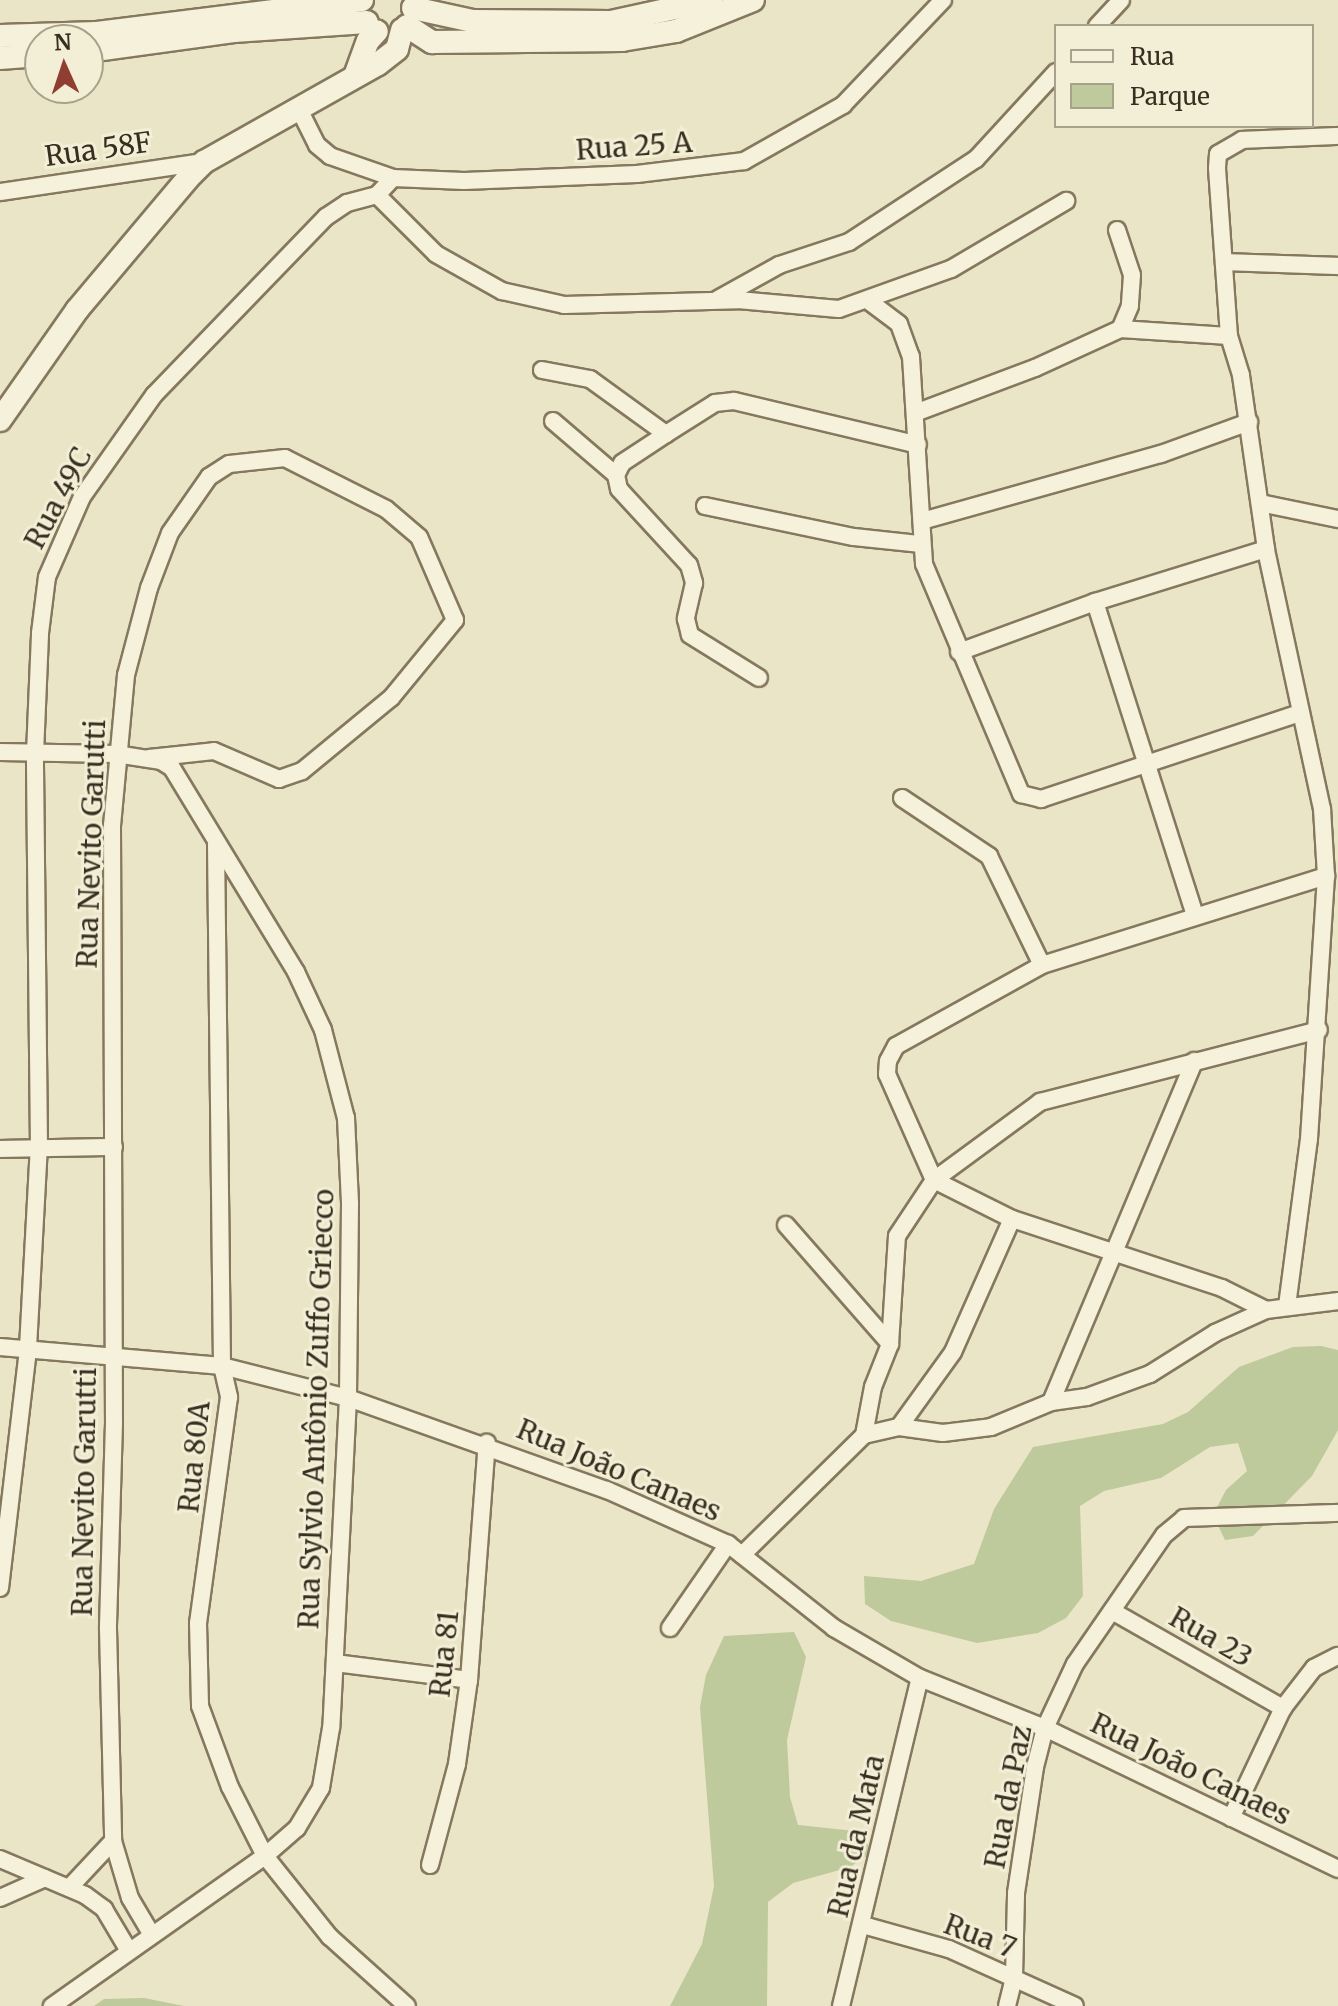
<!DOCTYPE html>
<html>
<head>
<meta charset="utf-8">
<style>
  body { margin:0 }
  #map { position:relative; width:1338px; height:2006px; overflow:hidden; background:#ebe5c7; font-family:Merriweather,serif }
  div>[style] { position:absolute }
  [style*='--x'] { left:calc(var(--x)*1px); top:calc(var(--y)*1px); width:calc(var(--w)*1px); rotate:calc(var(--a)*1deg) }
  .green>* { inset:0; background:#bec99c }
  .roads { filter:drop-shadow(2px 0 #85785e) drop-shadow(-2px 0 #85785e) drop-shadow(0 2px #85785e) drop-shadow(0 -2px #85785e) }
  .street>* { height:16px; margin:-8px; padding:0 8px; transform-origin:8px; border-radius:8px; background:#f6f1da }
  .secondary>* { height:22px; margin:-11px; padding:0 11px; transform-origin:11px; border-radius:11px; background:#f6f1da }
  span { translate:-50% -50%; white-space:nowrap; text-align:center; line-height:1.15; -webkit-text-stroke:6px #f3eed6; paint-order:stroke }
  .street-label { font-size:28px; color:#372e20 }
  .legend { position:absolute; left:1054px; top:24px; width:260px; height:104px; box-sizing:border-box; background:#f3eed6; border:2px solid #a8a18d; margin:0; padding:10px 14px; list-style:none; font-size:24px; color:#372e20 }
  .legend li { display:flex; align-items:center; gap:16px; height:40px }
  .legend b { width:40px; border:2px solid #a8a18d }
  .north { position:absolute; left:24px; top:24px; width:80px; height:80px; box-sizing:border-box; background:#f3eed6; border:2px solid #a8a18d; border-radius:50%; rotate:357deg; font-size:22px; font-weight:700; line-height:32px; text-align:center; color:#372e20 }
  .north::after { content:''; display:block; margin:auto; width:28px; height:36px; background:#903d32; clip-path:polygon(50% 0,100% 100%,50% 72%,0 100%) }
</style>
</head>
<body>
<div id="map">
  <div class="green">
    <div style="clip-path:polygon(1321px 1346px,1338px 1350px,1338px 1430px,1312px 1476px,1253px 1536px,1225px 1540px,1213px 1515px,1226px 1490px,1247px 1471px,1238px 1443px,1210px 1447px,1161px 1478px,1104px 1491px,1080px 1506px,1083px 1596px,1066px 1618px,1038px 1633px,977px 1643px,891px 1621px,865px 1604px,864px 1576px,921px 1581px,974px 1564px,994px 1509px,1033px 1447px,1163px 1424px,1188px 1412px,1239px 1367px,1293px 1347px)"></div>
    <div style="clip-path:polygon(794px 1632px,806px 1657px,787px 1740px,790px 1797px,798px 1825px,855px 1831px,874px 1851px,850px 1867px,793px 1883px,768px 1902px,767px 2006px,670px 2006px,702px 1944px,714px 1886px,700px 1707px,706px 1675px,724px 1636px)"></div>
    <div style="clip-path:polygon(144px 1998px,184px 2006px,94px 2006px,104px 1999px)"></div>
  </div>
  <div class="roads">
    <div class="street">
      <div style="--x:1097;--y:26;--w:35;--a:-47"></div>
      <div style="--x:299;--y:109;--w:40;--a:63.4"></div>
      <div style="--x:317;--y:145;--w:17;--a:40"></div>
      <div style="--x:330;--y:156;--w:67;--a:19.2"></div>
      <div style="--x:393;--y:178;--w:71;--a:2.4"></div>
      <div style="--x:464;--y:181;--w:173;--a:-2.3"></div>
      <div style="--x:637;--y:174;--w:108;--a:-6.9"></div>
      <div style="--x:744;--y:161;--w:114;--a:-29.5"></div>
      <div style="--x:843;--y:105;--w:145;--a:-46.4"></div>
      <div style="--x:0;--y:192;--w:206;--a:-8.4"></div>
      <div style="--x:377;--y:195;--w:83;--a:45"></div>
      <div style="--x:436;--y:254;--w:76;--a:29.3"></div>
      <div style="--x:502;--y:291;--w:64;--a:12.7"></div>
      <div style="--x:564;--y:305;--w:174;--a:-1.6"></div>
      <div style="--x:738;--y:300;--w:101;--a:5.1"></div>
      <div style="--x:839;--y:309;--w:119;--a:-19.7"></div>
      <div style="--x:951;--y:269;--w:134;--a:-30.6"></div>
      <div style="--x:1117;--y:230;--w:47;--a:71.6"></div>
      <div style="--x:1132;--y:275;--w:31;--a:94"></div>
      <div style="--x:1130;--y:306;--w:25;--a:113"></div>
      <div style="--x:1224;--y:262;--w:114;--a:2"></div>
      <div style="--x:718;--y:299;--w:70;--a:-29.1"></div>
      <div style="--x:779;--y:265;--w:74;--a:-18.2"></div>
      <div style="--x:849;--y:242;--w:152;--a:-33.2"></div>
      <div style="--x:976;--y:159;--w:118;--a:-47.4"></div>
      <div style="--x:870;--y:302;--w:36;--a:37"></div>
      <div style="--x:899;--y:324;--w:35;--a:70"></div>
      <div style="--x:911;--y:357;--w:207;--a:86.4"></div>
      <div style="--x:924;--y:564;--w:250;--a:67.1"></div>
      <div style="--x:1021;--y:794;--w:21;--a:14"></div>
      <div style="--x:1041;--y:799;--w:273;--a:-18.4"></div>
      <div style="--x:542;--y:370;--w:49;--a:10.6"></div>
      <div style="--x:590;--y:379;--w:94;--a:35.9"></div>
      <div style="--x:915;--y:413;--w:128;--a:-20.6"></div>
      <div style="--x:1035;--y:368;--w:94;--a:-24.6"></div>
      <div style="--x:1120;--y:329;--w:109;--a:3.7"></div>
      <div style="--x:553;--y:421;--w:83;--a:40.6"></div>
      <div style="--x:616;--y:475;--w:14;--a:78"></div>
      <div style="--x:619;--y:489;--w:103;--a:47.4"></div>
      <div style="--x:689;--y:565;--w:19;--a:74"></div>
      <div style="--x:694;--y:583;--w:37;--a:103"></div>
      <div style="--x:686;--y:619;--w:16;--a:76"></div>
      <div style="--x:690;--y:635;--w:81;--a:31.9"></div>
      <div style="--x:616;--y:475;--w:13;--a:-63"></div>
      <div style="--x:622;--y:463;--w:53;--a:-33.4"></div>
      <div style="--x:666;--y:434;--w:58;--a:-32.3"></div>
      <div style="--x:715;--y:403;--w:19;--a:-6"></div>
      <div style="--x:734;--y:401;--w:189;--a:13.4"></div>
      <div style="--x:1260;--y:503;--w:80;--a:11.6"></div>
      <div style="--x:705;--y:506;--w:152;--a:11.8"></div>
      <div style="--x:854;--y:537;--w:65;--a:6.1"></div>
      <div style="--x:922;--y:521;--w:248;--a:-15.7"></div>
      <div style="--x:1161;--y:454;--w:94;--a:-20"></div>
      <div style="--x:1095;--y:602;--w:330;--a:72.3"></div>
      <div style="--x:959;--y:652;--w:145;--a:-20.2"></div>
      <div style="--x:1095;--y:602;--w:179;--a:-17.2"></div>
      <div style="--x:0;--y:752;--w:116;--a:1"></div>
      <div style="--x:116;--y:754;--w:46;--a:8.8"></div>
      <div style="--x:161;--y:761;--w:13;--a:32"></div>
      <div style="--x:172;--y:768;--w:239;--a:58.7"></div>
      <div style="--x:296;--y:972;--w:64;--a:65"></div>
      <div style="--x:323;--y:1030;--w:91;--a:75.4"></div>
      <div style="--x:346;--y:1118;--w:86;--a:87.3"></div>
      <div style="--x:350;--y:1204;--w:194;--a:90.6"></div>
      <div style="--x:348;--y:1398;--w:330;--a:92.9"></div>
      <div style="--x:331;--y:1728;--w:61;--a:99.5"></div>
      <div style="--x:321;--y:1788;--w:47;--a:121"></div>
      <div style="--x:297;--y:1828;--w:43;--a:138.8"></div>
      <div style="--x:265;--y:1856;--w:261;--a:144.8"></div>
      <div style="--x:149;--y:758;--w:65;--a:-6.1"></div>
      <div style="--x:214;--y:751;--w:71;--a:23.3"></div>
      <div style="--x:279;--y:779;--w:24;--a:-19"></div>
      <div style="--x:302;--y:771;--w:115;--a:-39.4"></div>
      <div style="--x:391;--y:698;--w:101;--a:-50.6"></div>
      <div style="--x:455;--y:620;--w:90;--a:-113.4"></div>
      <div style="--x:419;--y:537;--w:43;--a:-139.7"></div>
      <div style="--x:386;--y:509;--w:113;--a:-153.2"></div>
      <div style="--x:285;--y:458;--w:56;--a:173.9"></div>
      <div style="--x:229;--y:464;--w:24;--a:147"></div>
      <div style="--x:209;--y:477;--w:68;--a:124.9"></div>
      <div style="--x:170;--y:533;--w:59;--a:110.9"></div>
      <div style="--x:149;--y:588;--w:90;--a:104.8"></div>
      <div style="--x:126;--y:675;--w:151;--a:95.3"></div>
      <div style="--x:112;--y:825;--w:598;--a:89.81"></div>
      <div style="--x:114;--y:1423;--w:206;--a:91.7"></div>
      <div style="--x:108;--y:1629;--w:212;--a:88.6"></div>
      <div style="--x:113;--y:1841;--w:59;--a:73.4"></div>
      <div style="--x:130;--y:1898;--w:43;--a:59.3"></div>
      <div style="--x:902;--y:798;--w:105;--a:33.7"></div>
      <div style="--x:989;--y:856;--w:121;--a:64.1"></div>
      <div style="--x:216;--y:844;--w:522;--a:89.34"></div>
      <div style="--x:222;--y:1366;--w:32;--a:77"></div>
      <div style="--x:229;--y:1397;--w:228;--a:97.8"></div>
      <div style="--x:198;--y:1623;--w:83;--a:88.6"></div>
      <div style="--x:200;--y:1706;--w:86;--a:69.7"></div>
      <div style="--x:230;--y:1787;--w:77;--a:63.1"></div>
      <div style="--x:265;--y:1856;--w:104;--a:51.3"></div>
      <div style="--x:330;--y:1937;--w:103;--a:41.9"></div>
      <div style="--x:0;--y:1149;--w:114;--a:-1"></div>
      <div style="--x:786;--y:1225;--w:158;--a:48.8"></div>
      <div style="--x:1287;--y:1306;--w:168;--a:-82.5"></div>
      <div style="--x:1309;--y:1139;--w:264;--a:-86.3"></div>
      <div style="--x:1326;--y:876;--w:67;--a:-93.4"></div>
      <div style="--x:1322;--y:809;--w:266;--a:-102.2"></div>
      <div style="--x:1266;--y:549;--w:176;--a:-98.2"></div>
      <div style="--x:1241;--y:375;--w:41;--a:-107.1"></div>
      <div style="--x:1229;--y:336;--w:168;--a:-94.1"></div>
      <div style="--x:1217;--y:168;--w:14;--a:-86"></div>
      <div style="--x:1218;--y:154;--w:28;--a:-30"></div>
      <div style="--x:1242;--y:140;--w:96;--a:-2.4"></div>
      <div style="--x:1266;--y:1310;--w:49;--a:-153.4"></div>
      <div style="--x:1222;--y:1288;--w:221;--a:-161.8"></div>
      <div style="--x:1012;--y:1219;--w:87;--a:-153.4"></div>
      <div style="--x:934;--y:1180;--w:116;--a:-113.9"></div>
      <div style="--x:887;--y:1074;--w:13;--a:-86"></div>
      <div style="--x:888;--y:1061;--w:17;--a:-62"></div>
      <div style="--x:896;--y:1046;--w:167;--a:-29"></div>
      <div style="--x:1042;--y:965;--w:298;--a:-17.4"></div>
      <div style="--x:0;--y:1347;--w:223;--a:4.9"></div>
      <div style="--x:222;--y:1366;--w:130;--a:14.3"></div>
      <div style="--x:348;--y:1398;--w:275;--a:19.6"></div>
      <div style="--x:607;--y:1490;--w:133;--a:24.1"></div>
      <div style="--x:728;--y:1544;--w:135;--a:38.4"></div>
      <div style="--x:834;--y:1628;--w:99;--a:30.2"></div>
      <div style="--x:920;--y:1678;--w:135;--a:21.8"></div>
      <div style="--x:1045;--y:1728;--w:325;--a:25.7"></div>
      <div style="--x:1051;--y:1402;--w:370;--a:-67.2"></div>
      <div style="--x:899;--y:1427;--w:92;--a:-54.2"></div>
      <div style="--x:953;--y:1352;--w:145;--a:-66.1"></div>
      <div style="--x:864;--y:1435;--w:36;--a:-13"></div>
      <div style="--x:899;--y:1427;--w:44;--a:7.8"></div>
      <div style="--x:943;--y:1433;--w:48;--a:-7.1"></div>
      <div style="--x:991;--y:1427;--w:65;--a:-22.6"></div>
      <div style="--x:1051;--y:1402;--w:36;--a:-8"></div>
      <div style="--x:1087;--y:1397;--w:67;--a:-20.1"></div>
      <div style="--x:1150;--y:1374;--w:77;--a:-32.2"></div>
      <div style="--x:1215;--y:1333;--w:56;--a:-24.3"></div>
      <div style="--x:1266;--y:1310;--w:73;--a:-7.1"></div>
      <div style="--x:742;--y:1555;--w:171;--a:-44.5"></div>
      <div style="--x:864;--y:1435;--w:49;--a:-79.4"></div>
      <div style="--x:873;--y:1387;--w:46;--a:-68.4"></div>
      <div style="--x:890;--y:1344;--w:108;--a:-86.3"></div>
      <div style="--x:897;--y:1236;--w:67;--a:-56.5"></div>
      <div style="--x:934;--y:1180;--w:132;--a:-36.3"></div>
      <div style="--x:1040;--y:1102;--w:288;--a:-14.5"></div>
      <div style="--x:0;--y:1588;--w:242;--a:-83.3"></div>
      <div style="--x:28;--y:1348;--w:201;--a:-86.9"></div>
      <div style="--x:39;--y:1147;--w:393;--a:-90.6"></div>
      <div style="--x:35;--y:754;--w:121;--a:-87.6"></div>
      <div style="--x:40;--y:633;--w:56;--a:-82.9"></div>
      <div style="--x:47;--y:577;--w:87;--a:-66.4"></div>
      <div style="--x:82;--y:497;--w:125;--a:-54.8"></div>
      <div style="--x:154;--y:395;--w:248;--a:-46"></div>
      <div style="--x:326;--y:217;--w:25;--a:-34"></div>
      <div style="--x:347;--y:203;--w:31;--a:-15"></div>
      <div style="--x:377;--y:195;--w:23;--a:-47"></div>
      <div style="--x:1112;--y:1611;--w:197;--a:29.6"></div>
      <div style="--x:670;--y:1628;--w:102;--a:-55.4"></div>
      <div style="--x:335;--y:1663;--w:135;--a:7.2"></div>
      <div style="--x:1231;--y:1818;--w:122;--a:-64.7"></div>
      <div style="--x:1283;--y:1708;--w:51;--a:-52.2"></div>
      <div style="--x:1314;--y:1668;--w:27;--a:-27"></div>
      <div style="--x:0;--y:1859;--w:92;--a:23"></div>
      <div style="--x:85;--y:1895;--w:24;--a:36"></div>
      <div style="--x:104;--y:1909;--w:49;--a:59.2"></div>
      <div style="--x:430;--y:1865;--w:105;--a:-75"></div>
      <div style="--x:457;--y:1764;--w:85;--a:-81.9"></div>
      <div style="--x:469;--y:1680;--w:238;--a:-85.7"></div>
      <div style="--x:69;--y:1888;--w:64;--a:-46.9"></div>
      <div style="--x:0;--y:1898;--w:49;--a:-24"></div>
      <div style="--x:863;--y:1925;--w:89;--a:15.6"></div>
      <div style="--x:949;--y:1949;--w:138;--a:24.3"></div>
      <div style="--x:841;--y:2006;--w:337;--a:-76.5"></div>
      <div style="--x:1007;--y:2006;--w:30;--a:-76"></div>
      <div style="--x:1014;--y:1977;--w:84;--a:-88.6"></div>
      <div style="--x:1016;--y:1893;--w:127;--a:-81.4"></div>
      <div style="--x:1035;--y:1767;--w:40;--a:-75.6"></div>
      <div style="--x:1045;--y:1728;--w:71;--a:-64.9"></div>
      <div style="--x:1075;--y:1664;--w:157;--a:-55.4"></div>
      <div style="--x:1164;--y:1535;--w:26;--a:-40"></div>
      <div style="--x:1184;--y:1518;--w:154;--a:-1.9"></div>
    </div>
    <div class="secondary">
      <div style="--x:413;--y:8;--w:61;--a:12.2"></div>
      <div style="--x:473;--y:21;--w:138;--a:0.4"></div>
      <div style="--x:611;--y:22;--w:103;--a:-12.3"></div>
      <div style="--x:407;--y:26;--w:30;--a:33"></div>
      <div style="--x:432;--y:42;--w:190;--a:-0.6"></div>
      <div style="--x:622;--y:40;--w:55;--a:-9.5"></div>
      <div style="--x:676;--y:31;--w:83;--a:-21.9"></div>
      <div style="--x:0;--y:36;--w:97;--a:-1.8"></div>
      <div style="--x:97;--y:33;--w:267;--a:-7.1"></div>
      <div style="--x:88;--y:51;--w:147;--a:-7.8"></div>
      <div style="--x:234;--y:31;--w:133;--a:-3.9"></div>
      <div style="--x:0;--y:58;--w:40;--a:-4.3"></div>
      <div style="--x:355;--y:76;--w:37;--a:-70"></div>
      <div style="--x:368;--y:41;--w:13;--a:-48"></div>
      <div style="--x:0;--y:420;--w:134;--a:-55"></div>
      <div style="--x:77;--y:310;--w:172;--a:-49.9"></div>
      <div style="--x:188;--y:178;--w:23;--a:-45"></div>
      <div style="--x:204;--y:162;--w:200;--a:-29.4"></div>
      <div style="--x:378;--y:64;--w:24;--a:-38"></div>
      <div style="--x:397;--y:49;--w:20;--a:-75"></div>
    </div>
  </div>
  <div class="street-label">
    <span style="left:634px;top:146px;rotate:-4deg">Rua 25 A</span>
    <span style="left:98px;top:149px;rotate:-8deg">Rua 58F</span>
    <span style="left:58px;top:498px;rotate:-62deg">Rua 49C</span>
    <span style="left:91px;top:844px;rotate:-88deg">Rua Nevito Garutti</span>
    <span style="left:316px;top:1409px;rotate:-88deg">Rua Sylvio Antônio Zuffo Griecco</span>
    <span style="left:194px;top:1457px;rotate:-84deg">Rua 80A</span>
    <span style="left:619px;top:1470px;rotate:23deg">Rua João Canaes</span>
    <span style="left:84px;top:1492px;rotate:-89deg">Rua Nevito Garutti</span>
    <span style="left:1211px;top:1637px;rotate:30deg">Rua 23</span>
    <span style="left:444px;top:1654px;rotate:-84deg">Rua 81</span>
    <span style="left:1191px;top:1769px;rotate:26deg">Rua João Canaes</span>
    <span style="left:1008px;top:1797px;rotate:-79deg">Rua da Paz</span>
    <span style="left:856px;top:1836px;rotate:-77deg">Rua da Mata</span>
    <span style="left:980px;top:1936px;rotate:21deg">Rua 7</span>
  </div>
  <ul class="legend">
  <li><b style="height:10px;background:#f6f1da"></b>Rua</li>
  <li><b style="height:22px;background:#bec99c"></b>Parque</li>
  </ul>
  <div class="north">N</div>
</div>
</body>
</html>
